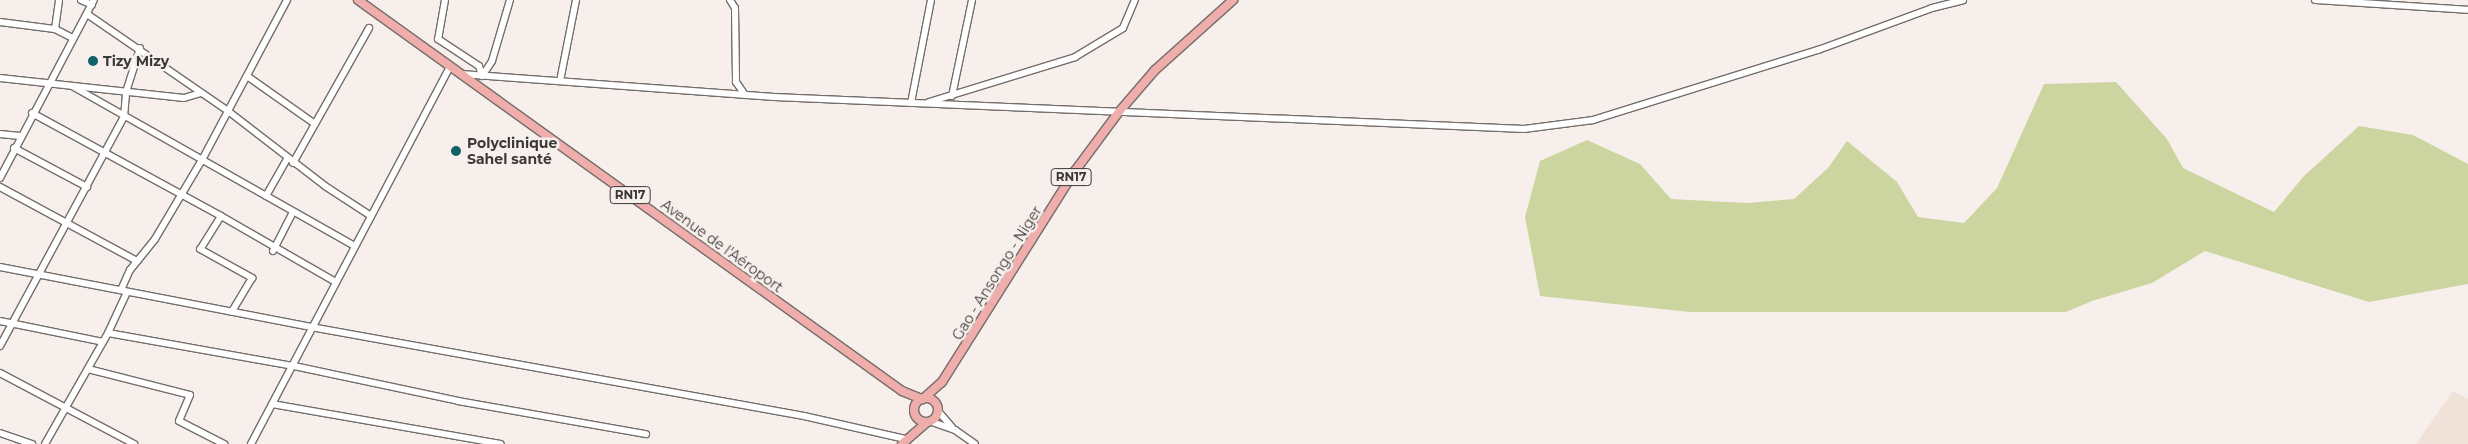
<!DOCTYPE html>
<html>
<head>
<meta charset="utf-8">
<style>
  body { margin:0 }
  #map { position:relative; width:2468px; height:444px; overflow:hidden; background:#f7efeb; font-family:Montserrat,sans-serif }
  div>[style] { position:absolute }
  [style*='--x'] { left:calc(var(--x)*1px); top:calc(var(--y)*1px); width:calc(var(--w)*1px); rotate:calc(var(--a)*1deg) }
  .built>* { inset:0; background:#f0e1d9 }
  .green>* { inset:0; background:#ccd5a0 }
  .roads { filter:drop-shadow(1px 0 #746e6a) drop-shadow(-1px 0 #746e6a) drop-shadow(0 1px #746e6a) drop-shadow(0 -1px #746e6a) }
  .minor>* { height:6px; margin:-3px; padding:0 3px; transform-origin:3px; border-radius:3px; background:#fff }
  .major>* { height:8px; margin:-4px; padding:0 4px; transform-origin:4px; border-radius:4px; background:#efadab }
  .major>.ring { margin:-4px; padding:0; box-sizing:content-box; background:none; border:8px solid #efadab; border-radius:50% }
  .dots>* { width:14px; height:14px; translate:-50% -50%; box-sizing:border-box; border:2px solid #f7efeb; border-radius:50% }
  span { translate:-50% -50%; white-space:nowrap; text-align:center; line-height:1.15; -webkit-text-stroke:5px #f7efeb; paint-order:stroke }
  .shield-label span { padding:1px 4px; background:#f7efeb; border:1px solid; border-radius:4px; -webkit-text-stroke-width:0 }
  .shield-label { font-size:12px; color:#3b3937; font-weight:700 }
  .poi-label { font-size:14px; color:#3b3937; font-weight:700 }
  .left { translate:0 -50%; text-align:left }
  .street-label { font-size:14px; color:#3b3937 }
</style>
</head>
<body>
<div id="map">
  <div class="built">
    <div style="clip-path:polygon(2453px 391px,2468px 399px,2468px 444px,2416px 444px)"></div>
  </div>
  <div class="green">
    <div style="clip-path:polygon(2116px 82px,2167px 139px,2183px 168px,2274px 212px,2304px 176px,2359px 126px,2413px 135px,2468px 164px,2468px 284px,2369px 302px,2205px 251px,2152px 283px,2092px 301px,2066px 312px,1690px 312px,1540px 296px,1525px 217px,1540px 161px,1587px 140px,1640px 164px,1671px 199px,1747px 203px,1794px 199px,1828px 168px,1847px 141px,1897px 182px,1918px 217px,1964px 223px,1997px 188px,2044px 84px)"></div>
  </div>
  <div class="roads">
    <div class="minor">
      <div style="--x:81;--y:0;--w:12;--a:24"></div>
      <div style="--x:445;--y:0;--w:40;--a:100"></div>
      <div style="--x:438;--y:39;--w:49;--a:33.4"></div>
      <div style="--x:479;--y:66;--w:10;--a:73"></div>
      <div style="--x:730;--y:0;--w:9;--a:58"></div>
      <div style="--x:735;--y:8;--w:74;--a:89.2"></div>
      <div style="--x:736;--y:82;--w:16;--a:55"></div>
      <div style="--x:2315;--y:0;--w:153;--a:3.7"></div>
      <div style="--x:87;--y:14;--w:171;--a:34.5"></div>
      <div style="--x:228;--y:111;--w:123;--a:37.7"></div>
      <div style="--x:325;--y:186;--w:55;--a:33.1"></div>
      <div style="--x:0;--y:22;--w:55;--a:7.3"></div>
      <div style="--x:55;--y:29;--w:20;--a:27"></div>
      <div style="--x:55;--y:29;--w:29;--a:-82"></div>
      <div style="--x:461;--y:74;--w:314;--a:4.2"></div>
      <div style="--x:774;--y:97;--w:751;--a:2.44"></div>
      <div style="--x:1524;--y:129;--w:70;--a:-7.4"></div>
      <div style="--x:1593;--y:120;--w:236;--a:-17.3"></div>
      <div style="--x:1818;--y:50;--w:121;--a:-20.2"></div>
      <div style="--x:1932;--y:8;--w:32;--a:-14"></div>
      <div style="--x:247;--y:76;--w:83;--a:35.2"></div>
      <div style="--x:482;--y:76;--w:18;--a:-56"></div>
      <div style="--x:492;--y:61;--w:64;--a:-73.6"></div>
      <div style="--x:0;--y:78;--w:185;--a:6.2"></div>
      <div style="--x:184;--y:98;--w:17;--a:-17"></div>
      <div style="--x:560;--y:81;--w:83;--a:-78.8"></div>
      <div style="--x:72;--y:86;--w:325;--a:29.5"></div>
      <div style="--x:952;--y:96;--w:98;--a:-78.2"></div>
      <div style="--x:929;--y:102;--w:153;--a:-17.1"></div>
      <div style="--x:1075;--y:57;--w:56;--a:-31.1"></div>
      <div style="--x:1123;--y:28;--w:30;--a:-67"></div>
      <div style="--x:911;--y:103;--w:105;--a:-79"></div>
      <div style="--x:32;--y:113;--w:215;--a:28.6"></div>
      <div style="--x:221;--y:216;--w:39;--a:122"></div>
      <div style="--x:200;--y:249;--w:60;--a:29.1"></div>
      <div style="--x:252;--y:278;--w:39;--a:121"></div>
      <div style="--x:0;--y:134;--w:20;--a:6"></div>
      <div style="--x:14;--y:148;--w:83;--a:28.1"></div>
      <div style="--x:293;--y:163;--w:155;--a:-60.6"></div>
      <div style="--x:0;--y:178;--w:201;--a:-62.2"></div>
      <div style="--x:0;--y:187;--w:156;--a:28.4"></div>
      <div style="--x:266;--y:196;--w:43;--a:-60.4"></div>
      <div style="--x:221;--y:216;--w:133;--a:29.9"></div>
      <div style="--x:273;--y:251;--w:44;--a:-62.9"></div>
      <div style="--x:0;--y:267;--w:317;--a:10.9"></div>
      <div style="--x:311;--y:327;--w:501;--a:10.23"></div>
      <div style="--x:804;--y:416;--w:104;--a:12.8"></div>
      <div style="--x:121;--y:290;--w:22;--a:-66"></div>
      <div style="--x:130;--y:270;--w:40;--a:-51"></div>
      <div style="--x:155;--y:239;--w:92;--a:-59.3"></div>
      <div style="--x:202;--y:160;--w:181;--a:-62"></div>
      <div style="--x:0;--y:321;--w:105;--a:11.5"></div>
      <div style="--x:108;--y:333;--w:189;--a:10.1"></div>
      <div style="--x:294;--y:366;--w:168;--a:12"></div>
      <div style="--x:458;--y:401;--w:191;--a:10"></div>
      <div style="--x:0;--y:346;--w:260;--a:-61.6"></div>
      <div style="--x:124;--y:117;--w:25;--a:-85"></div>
      <div style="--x:126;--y:92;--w:46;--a:-72.3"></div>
      <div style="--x:88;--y:369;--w:105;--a:14.3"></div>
      <div style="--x:190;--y:395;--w:28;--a:113"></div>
      <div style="--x:179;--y:421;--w:51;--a:27.1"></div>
      <div style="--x:0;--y:373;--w:152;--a:27.9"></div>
      <div style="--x:272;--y:404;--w:232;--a:9.9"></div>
      <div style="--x:938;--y:411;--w:21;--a:49"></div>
      <div style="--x:929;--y:421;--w:28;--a:19"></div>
      <div style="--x:955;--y:430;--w:24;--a:35"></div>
      <div style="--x:0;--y:433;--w:34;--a:19"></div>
      <div style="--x:45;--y:444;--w:128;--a:-60.4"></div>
      <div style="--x:108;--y:333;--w:45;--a:-65.1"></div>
      <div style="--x:251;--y:444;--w:427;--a:-62.2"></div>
    </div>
    <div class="major">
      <div style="--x:358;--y:0;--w:670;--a:35.71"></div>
      <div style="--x:902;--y:391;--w:22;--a:22"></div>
      <div style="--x:924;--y:398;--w:24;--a:-42"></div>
      <div style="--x:942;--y:382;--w:249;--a:-57.8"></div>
      <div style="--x:1075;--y:171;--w:72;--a:-53.4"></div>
      <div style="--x:1118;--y:113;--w:57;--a:-49.3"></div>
      <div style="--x:1155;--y:70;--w:105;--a:-41.9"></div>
      <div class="ring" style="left:914px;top:398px;width:16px;height:16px"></div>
      <div style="--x:902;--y:444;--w:33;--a:-41"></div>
    </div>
  </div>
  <div class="dots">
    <div style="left:93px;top:61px;background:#12616a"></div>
    <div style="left:456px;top:151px;background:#12616a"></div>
  </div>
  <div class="shield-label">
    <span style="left:1071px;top:177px">RN17</span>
    <span style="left:630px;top:195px">RN17</span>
  </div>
  <div class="poi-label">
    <span class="left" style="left:103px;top:61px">Tizy Mizy</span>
    <span class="left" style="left:467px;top:151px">Polyclinique<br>Sahel santé</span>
  </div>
  <div class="street-label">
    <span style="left:722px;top:246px;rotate:36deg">Avenue de l'Aéroport</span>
    <span style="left:997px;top:273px;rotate:-58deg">Gao - Ansongo - Niger</span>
  </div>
</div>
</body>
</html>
